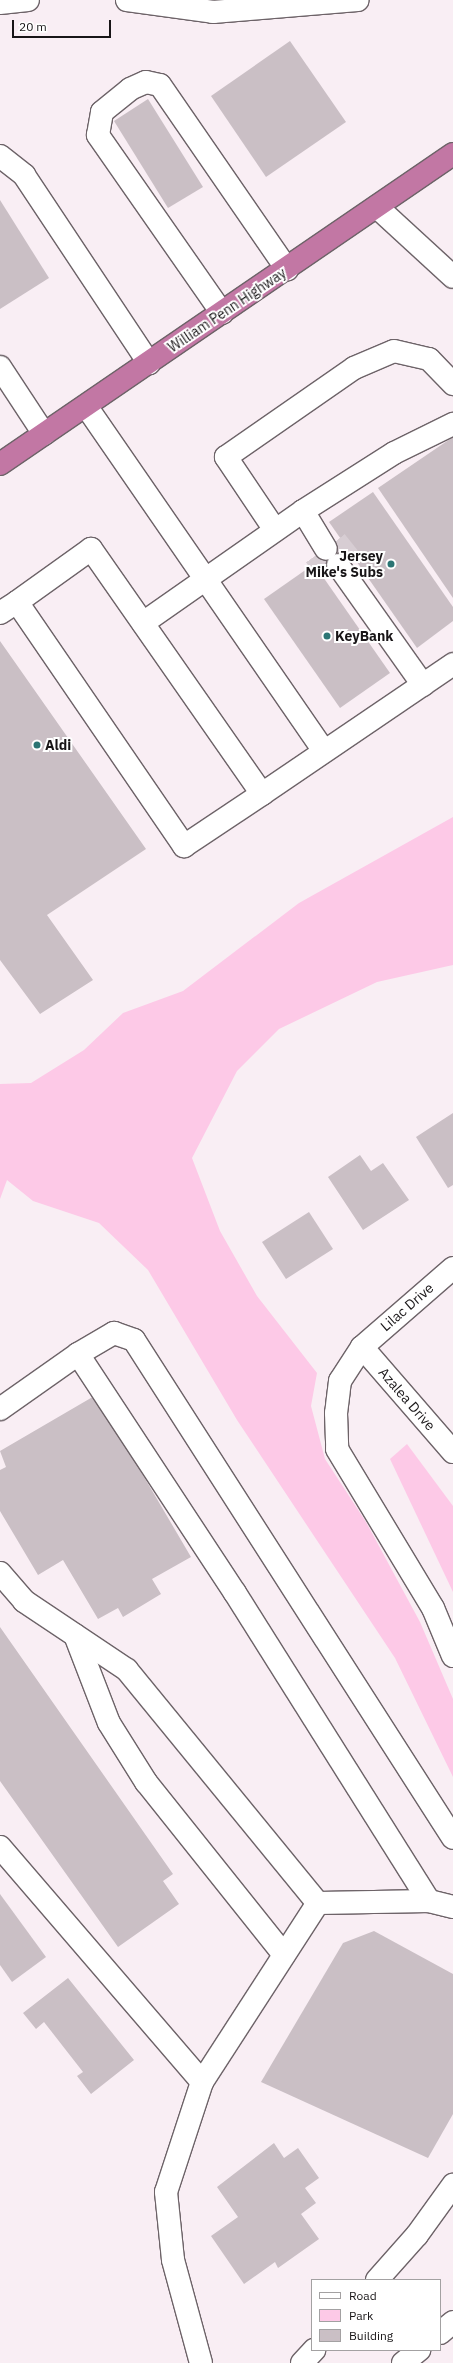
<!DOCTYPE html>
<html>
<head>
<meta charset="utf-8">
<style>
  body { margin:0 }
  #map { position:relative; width:453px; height:2363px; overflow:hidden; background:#f9eef4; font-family:"IBM Plex Sans",sans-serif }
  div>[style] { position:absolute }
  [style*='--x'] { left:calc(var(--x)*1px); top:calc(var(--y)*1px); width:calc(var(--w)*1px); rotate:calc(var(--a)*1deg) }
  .green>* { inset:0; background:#fdc9e7 }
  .building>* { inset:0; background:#cabfc5 }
  .minor-tunnel>* { height:22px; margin-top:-11px; transform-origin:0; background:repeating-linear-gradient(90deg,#d7cdd3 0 22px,transparent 0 33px) }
  .roads { filter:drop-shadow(1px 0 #6d6368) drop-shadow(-1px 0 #6d6368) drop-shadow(0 1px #6d6368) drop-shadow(0 -1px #6d6368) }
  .minor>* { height:22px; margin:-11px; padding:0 11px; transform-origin:11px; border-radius:11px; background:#fff }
  .highway>* { height:22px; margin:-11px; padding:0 11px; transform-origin:11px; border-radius:11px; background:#c277a4 }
  .dots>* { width:11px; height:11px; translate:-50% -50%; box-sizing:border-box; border:2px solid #fff; border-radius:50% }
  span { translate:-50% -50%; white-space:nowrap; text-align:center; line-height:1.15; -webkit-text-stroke:4px #fff; paint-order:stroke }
  .street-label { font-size:14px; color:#181517 }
  .poi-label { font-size:14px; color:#181517; font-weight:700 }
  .right { translate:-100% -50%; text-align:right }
  .left { translate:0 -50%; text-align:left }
  .legend { position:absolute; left:311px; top:2279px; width:130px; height:72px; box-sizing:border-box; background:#fff; border:1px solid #a3a1a2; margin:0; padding:5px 7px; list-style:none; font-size:12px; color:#181517 }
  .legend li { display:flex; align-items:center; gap:8px; height:20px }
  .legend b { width:20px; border:1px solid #a3a1a2 }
  .scale { position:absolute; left:12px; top:20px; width:99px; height:18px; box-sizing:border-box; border:2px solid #181517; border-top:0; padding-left:5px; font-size:12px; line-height:14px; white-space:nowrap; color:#181517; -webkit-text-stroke:3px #fff; paint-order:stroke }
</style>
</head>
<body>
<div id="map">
  <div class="green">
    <div style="clip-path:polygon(453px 817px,453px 965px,377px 982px,279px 1029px,237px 1071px,192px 1158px,220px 1231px,257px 1296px,317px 1373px,311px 1406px,325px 1459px,366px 1522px,420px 1622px,453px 1699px,453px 1777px,395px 1658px,237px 1420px,148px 1270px,99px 1223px,33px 1201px,7px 1180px,0 1199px,0 1084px,31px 1083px,84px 1050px,123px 1013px,183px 991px,299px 903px)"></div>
    <div style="clip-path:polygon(407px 1444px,453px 1506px,453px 1592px,390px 1459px)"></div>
  </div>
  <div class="building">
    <div style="clip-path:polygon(290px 41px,346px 122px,266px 177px,211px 96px)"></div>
    <div style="clip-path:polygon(148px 99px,203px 187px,168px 208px,114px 121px)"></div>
    <div style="clip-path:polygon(0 200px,49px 278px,0 309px)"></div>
    <div style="clip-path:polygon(453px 437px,453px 598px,378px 488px)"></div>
    <div style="clip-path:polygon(373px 492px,453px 607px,453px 621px,417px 648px,329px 522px)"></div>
    <div style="clip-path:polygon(314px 564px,390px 673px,340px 708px,264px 599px)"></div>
    <div style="clip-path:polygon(0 641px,146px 849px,47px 915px,93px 980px,40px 1014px,0 960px)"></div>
    <div style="clip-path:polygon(453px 1113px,453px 1185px,448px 1188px,416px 1137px)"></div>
    <div style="clip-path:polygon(360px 1155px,371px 1171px,383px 1163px,409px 1200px,363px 1230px,328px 1177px)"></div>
    <div style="clip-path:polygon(309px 1212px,333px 1249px,286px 1279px,262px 1242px)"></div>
    <div style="clip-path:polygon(96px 1395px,191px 1557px,152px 1579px,161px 1594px,123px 1617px,118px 1608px,98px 1619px,63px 1560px,38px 1575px,0 1511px,0 1470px,6px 1467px,0 1451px)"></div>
    <div style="clip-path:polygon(0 1627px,173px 1874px,163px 1881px,179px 1904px,118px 1947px,0 1781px)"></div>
    <div style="clip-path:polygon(0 1894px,46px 1957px,12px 1982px,0 1965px)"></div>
    <div style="clip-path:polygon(374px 1931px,453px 1974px,453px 2114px,428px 2158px,261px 2082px,343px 1943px)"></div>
    <div style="clip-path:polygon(68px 1978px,134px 2060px,91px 2094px,77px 2076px,83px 2072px,44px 2022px,36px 2029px,23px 2013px)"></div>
    <div style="clip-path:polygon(274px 2143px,284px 2158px,298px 2148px,319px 2178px,305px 2188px,316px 2203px,301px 2214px,319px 2239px,278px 2268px,275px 2262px,244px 2284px,211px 2236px,238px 2217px,217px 2187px)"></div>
  </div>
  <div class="minor-tunnel">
    <div style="--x:336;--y:541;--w:21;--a:51"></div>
    <div style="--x:315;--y:556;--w:19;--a:55"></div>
  </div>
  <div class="roads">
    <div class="minor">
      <div style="--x:127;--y:0;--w:87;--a:7.9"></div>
      <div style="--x:213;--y:12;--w:145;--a:-4.7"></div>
      <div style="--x:0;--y:3;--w:28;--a:-6"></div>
      <div style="--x:0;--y:156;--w:31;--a:38"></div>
      <div style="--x:24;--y:175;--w:226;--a:56.4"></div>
      <div style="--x:377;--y:207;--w:103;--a:42.6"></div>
      <div style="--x:222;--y:313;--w:217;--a:-124.9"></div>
      <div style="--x:98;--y:135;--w:23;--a:-80"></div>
      <div style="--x:102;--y:112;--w:36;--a:-39"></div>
      <div style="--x:130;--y:89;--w:17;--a:-24"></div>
      <div style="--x:146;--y:82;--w:14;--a:12"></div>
      <div style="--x:160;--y:85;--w:224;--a:55.4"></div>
      <div style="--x:0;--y:367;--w:80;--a:56.7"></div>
      <div style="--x:86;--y:406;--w:419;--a:55.4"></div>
      <div style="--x:303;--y:511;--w:44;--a:58.8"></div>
      <div style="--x:275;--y:530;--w:88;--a:-123.9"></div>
      <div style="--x:226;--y:457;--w:156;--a:-34.8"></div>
      <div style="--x:354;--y:368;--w:43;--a:-23"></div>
      <div style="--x:394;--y:351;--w:36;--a:13"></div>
      <div style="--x:429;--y:359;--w:35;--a:46"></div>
      <div style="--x:338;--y:565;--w:147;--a:54.7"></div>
      <div style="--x:0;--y:613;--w:20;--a:-33"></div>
      <div style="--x:143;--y:623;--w:195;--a:-35"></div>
      <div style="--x:303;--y:511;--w:108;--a:-32.5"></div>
      <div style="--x:394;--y:453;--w:66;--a:-26.2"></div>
      <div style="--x:262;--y:794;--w:299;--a:-124.9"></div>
      <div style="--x:91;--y:549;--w:91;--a:144.4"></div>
      <div style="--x:17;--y:602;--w:296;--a:55.6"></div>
      <div style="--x:184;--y:846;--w:94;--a:-33.7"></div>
      <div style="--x:262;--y:794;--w:231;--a:-34.2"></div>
      <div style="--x:453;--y:1268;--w:121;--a:139"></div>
      <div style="--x:362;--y:1347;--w:40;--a:122.9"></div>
      <div style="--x:340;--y:1381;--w:32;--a:97"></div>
      <div style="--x:336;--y:1413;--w:36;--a:88"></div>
      <div style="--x:337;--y:1449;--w:186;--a:58.9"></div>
      <div style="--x:433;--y:1608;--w:52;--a:67.4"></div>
      <div style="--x:362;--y:1347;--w:139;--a:49.1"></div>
      <div style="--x:0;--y:1409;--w:95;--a:-35.2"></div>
      <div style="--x:0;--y:1573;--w:37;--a:49"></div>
      <div style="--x:24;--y:1601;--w:124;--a:33.8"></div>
      <div style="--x:127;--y:1670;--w:301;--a:50.7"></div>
      <div style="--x:318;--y:1903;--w:111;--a:-1"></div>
      <div style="--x:429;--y:1901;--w:25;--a:14"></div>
      <div style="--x:75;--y:1635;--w:94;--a:68.9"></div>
      <div style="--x:109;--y:1723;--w:70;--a:57.9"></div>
      <div style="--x:146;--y:1782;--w:221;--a:51.4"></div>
      <div style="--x:0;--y:1847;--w:310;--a:49.3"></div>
      <div style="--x:202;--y:2082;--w:116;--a:108.1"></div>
      <div style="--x:166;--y:2192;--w:68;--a:84.1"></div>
      <div style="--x:173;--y:2260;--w:107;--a:74.8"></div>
      <div style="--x:429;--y:1901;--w:364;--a:-122.2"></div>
      <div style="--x:235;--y:1593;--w:286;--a:-123.3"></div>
      <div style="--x:78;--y:1354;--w:42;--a:-30.3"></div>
      <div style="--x:114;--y:1333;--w:21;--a:19"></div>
      <div style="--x:134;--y:1340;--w:591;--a:57.36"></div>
      <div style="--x:202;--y:2082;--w:213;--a:-57.1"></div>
      <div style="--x:377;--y:2280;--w:60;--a:-48.4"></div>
      <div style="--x:417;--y:2235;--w:62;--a:-54.2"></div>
      <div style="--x:440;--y:2333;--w:17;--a:-40"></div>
      <div style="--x:302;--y:2363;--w:18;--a:-47"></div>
      <div style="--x:403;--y:2363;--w:21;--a:-39"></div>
    </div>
    <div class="highway">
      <div style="--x:0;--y:464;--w:549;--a:-34.38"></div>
    </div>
  </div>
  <div class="dots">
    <div style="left:391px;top:564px;background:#2b7574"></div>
    <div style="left:327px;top:636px;background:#2b7574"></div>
    <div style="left:37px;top:745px;background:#2b7574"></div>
  </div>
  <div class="street-label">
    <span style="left:227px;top:310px;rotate:-34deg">William Penn Highway</span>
    <span style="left:407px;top:1307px;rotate:-41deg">Lilac Drive</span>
    <span style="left:407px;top:1399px;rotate:49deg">Azalea Drive</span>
  </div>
  <div class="poi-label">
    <span class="right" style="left:383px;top:564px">Jersey<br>Mike's Subs</span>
    <span class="left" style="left:335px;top:636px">KeyBank</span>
    <span class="left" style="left:45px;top:745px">Aldi</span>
  </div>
  <ul class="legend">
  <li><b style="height:5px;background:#fff"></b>Road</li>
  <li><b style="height:11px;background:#fdc9e7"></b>Park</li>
  <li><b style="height:11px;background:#cabfc5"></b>Building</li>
  </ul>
  <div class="scale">20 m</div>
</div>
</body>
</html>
